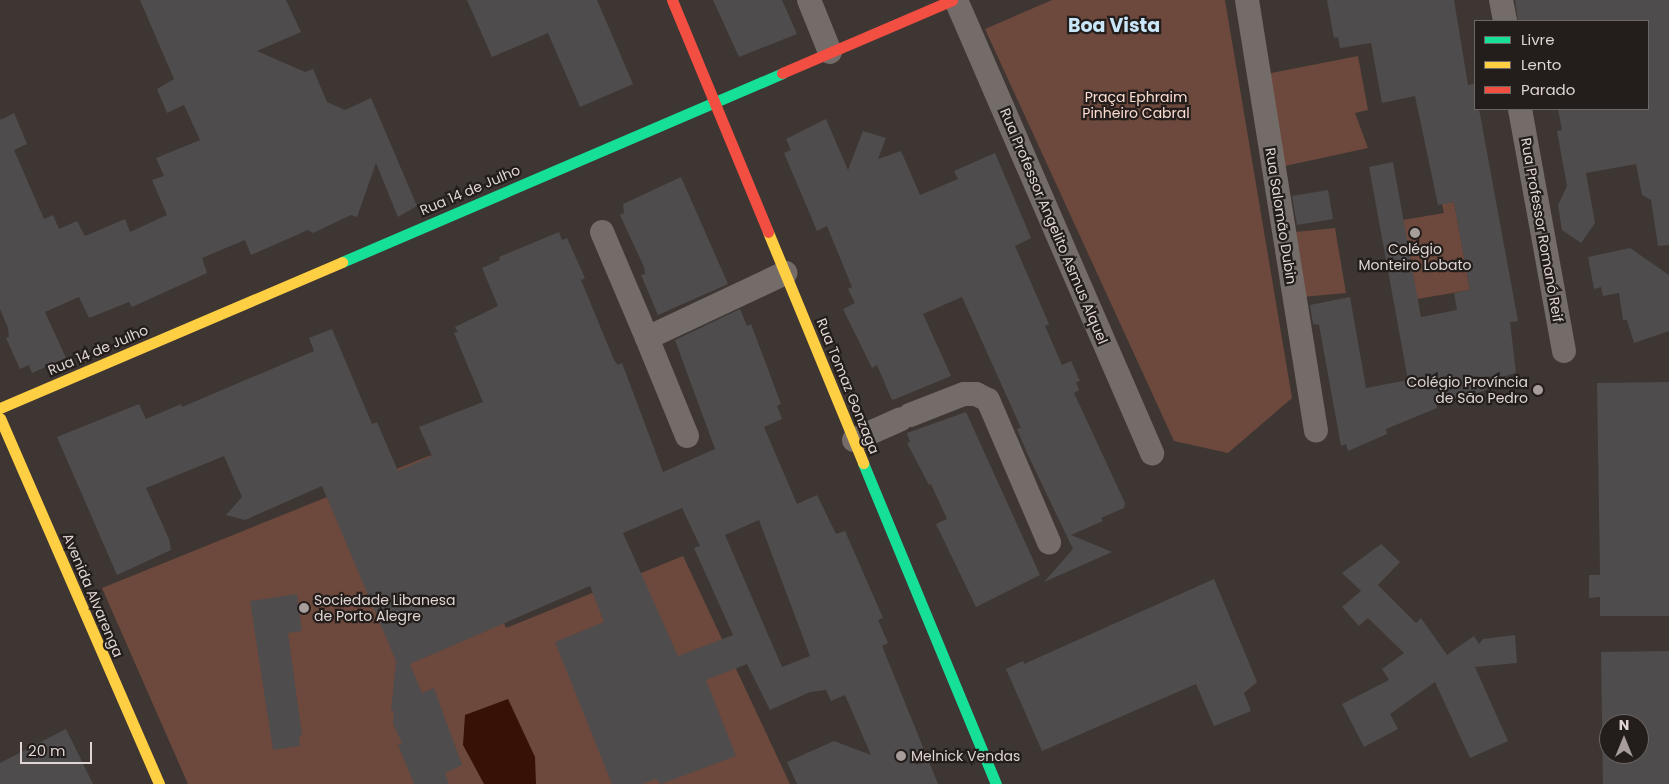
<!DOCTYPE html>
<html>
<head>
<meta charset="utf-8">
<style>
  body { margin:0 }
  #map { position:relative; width:1669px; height:784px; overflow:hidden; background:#3e3633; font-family:Poppins,sans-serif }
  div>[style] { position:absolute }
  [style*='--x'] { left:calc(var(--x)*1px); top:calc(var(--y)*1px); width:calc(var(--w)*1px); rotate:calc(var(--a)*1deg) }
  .green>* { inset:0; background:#6d483c }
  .water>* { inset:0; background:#381106 }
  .building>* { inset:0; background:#4e4c4d }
  .street>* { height:24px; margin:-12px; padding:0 12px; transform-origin:12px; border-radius:12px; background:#746c69 }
  .fast>* { height:11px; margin:-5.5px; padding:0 5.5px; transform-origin:5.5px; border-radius:5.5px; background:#16e098 }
  .slow>* { height:11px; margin:-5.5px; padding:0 5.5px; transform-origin:5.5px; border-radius:5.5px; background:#ffcf43 }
  .jam>* { height:11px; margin:-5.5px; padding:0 5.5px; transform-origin:5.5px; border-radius:5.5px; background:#f24e42 }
  .dots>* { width:14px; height:14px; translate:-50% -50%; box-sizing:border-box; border:2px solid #231d1b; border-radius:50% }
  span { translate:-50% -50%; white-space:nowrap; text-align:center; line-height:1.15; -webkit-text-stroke:4.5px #231d1b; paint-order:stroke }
  .park-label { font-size:14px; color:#fcdbd0 }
  .street-label { font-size:14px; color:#dfd5d2 }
  .poi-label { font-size:14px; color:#dfd5d2 }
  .right { translate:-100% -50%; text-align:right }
  .left { translate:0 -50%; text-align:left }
  .district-label { font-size:19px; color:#cae7f9; font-weight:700 }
  .legend { position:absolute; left:1474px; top:20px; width:175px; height:90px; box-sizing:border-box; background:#231d1b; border:1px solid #6e6764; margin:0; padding:6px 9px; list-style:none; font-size:15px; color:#dfd5d2 }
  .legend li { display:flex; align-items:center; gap:10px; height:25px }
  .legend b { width:25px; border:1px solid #6e6764 }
  .north { position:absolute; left:1599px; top:714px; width:50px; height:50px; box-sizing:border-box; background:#231d1b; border:1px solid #6e6764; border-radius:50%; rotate:0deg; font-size:14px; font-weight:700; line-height:20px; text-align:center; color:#dfd5d2 }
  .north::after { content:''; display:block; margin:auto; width:18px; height:22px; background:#a79d9a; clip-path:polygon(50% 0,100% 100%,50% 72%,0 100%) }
  .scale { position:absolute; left:20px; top:742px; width:72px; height:22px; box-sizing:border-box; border:2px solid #dfd5d2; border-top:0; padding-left:6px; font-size:15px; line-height:18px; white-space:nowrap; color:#dfd5d2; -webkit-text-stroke:4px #231d1b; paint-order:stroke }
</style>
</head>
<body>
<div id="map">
  <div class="green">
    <div style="clip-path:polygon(1052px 0,1225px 0,1292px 398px,1228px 453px,1174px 441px,985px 29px)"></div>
    <div style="clip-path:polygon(1358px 56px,1368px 110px,1355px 113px,1368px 148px,1285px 166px,1266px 74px)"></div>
    <div style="clip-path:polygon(1454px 202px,1470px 290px,1417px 299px,1403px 220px,1444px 213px,1442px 204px)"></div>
    <div style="clip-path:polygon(1335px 228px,1346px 293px,1302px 297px,1295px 232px)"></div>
    <div style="clip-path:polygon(431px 455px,506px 628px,683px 556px,790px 784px,188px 784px,102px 588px)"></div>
  </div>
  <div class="water">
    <div style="clip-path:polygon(508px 699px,535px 757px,536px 784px,484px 784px,463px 745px,465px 715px)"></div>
  </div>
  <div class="building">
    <div style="clip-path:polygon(140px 0,286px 0,301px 32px,257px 51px,305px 72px,313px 69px,327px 102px,345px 110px,371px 98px,417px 206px,398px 217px,376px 163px,357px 217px,351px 215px,313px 233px,308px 230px,251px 255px,245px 240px,202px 258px,207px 273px,132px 307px,129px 302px,89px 318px,79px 297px,45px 312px,66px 358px,32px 373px,29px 365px,20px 369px,6px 338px,9px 337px,8px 328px,0 309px,0 117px,1px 120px,14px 113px,27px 144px,14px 150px,44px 219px,53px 215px,59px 229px,77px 221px,85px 236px,125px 219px,130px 232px,167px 215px,152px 180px,164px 176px,156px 158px,200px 140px,184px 105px,167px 113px,157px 89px,174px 79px)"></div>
    <div style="clip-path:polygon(467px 0,597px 0,633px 84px,580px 107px,548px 33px,492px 57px)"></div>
    <div style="clip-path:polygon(713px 0,782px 0,797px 34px,739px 57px)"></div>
    <div style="clip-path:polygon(1327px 0,1454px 0,1468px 85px,1475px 83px,1475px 109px,1479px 109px,1518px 321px,1510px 322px,1516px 373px,1497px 378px,1495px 386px,1471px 396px,1436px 403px,1437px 408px,1386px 429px,1387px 434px,1348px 451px,1346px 444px,1341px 446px,1319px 325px,1313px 324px,1310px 305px,1350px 297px,1366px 388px,1408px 380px,1369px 167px,1393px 162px,1421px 317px,1457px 310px,1454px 293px,1470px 290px,1454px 202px,1438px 205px,1415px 96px,1382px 103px,1371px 43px,1340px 48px,1338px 37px,1334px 38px)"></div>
    <div style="clip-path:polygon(1515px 0,1669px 0,1669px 245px,1658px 246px,1651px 200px,1642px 195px,1636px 164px,1586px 173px,1595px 223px,1581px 243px,1562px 230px,1558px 205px,1567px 186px,1557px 131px,1562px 130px,1558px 109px,1648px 109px,1648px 21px,1518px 21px)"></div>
    <div style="clip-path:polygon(826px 119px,848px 170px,863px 131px,886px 138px,878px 159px,901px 151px,920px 195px,958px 179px,954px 171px,995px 153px,1031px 238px,1015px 246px,1049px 324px,1045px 326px,1062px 365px,1071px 361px,1080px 381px,1076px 382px,1079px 390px,1074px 393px,1125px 503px,1124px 508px,1101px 518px,1103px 521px,1071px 535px,1112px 552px,1044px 582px,1073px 549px,1027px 453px,1017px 429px,1021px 428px,962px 297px,923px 314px,951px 376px,893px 400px,891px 398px,877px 365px,872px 368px,843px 309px,855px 303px,848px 289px,852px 287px,827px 226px,817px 231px,784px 153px,791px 150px,786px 139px)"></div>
    <div style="clip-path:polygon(681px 177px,728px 284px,658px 315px,641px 275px,645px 274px,644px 267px,620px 215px,624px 213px,623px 204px)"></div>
    <div style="clip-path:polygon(1328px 190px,1333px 219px,1297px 225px,1292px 196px)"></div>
    <div style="clip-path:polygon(evenodd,559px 232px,562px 240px,567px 238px,585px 278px,581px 280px,614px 360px,618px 365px,622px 363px,663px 472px,715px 449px,675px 340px,740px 309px,747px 326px,751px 324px,781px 404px,777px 406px,782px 419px,764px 427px,797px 504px,817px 495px,836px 534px,845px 531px,883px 618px,878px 620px,888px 643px,882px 646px,938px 784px,797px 784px,787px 762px,834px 741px,871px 755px,845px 695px,831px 701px,826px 690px,810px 692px,770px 710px,747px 664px,706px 680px,736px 756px,661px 784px,656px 779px,642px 784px,612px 784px,555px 642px,604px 622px,590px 586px,410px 664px,422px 693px,434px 688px,462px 765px,445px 773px,449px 784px,414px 784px,398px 745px,402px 743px,393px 724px,394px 711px,391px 711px,396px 661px,322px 486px,245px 520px,226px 515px,242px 497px,224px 456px,146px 488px,169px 539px,171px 550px,117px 575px,57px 437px,139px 404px,146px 419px,181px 404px,182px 407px,314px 351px,309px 338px,332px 329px,372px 424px,377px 422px,398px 471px,432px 456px,419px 427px,483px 402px,454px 333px,458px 332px,455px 327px,498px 306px,482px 268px,500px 260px,499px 257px,559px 232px,682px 508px,700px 546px,694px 548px,733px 635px,678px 656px,623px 533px,682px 508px,559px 232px,759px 520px,810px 656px,782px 667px,725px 535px,759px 520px)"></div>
    <div style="clip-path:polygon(1630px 248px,1669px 275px,1669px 331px,1634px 343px,1627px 320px,1623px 320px,1619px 293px,1603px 296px,1601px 287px,1594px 289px,1588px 257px)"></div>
    <div style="clip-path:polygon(1669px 382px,1669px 616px,1600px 616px,1600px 597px,1589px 598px,1589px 575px,1600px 575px,1597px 383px)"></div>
    <div style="clip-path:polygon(966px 412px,1040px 575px,976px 607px,936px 524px,947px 519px,931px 484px,929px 485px,907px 443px,910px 442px,907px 433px)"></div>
    <div style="clip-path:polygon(1381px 544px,1400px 562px,1378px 585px,1416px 623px,1421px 618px,1447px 655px,1474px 636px,1479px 644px,1483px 639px,1515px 635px,1517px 663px,1475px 667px,1508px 741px,1470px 758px,1435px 682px,1390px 714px,1398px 729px,1364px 747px,1342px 704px,1389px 680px,1382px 669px,1404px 653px,1368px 618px,1359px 626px,1342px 607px,1361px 591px,1342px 573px)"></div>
    <div style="clip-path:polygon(1214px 579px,1257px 682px,1244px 693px,1251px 711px,1214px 726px,1196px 684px,1042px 751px,1006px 669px,1023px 661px,1024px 664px)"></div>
    <div style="clip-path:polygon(297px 594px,302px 631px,288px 633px,302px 735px,299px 736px,300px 746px,273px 750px,250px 601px)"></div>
    <div style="clip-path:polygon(evenodd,1669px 651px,1669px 784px,1603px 784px,1601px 652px,1669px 651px,1609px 724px,1639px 724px,1639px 754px,1609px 754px,1609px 724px)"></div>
    <div style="clip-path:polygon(66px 729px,93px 784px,0 784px,0 763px)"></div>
  </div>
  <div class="street">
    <div style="--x:809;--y:0;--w:56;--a:68"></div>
    <div style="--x:956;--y:0;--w:494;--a:66.6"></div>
    <div style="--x:1247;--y:0;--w:436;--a:80.9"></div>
    <div style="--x:1501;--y:0;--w:21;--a:79"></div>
    <div style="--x:1520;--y:109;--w:246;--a:79.7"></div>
    <div style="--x:602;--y:232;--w:115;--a:67"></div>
    <div style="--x:910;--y:415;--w:58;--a:-21.3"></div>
    <div style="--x:964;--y:394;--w:12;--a:0"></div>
    <div style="--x:976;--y:394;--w:13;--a:27"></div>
    <div style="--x:988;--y:400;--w:155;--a:66.8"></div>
    <div style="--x:687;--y:436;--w:106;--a:-112.2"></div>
    <div style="--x:647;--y:338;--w:153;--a:-25.2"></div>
    <div style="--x:854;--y:440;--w:51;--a:-24.1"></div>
  </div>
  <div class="fast">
    <div style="--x:342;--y:262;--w:479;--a:-23.2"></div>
    <div style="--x:863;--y:463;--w:347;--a:67.5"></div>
  </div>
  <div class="slow">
    <div style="--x:768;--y:232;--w:250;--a:67.6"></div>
    <div style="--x:0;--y:408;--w:372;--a:-23.1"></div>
    <div style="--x:0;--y:418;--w:399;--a:66.5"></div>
  </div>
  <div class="jam">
    <div style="--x:672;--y:0;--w:251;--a:67.5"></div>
    <div style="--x:782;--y:73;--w:185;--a:-23.2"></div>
  </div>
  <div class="dots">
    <div style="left:1415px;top:233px;background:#a79d9a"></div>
    <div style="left:1538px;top:390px;background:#a79d9a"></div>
    <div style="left:304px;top:608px;background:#a79d9a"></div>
    <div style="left:901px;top:756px;background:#a79d9a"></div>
  </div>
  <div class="park-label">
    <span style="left:1136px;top:105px">Praça Ephraim<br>Pinheiro Cabral</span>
  </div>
  <div class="street-label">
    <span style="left:470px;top:190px;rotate:-23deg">Rua 14 de Julho</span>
    <span style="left:1281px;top:216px;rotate:81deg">Rua Salomão Dubin</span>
    <span style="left:1054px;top:226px;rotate:67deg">Rua Professor Angelito Asmus Alquel</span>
    <span style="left:1542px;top:230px;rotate:80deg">Rua Professor Romanó Reif</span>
    <span style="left:98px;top:350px;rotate:-23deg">Rua 14 de Julho</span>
    <span style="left:848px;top:386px;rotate:68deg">Rua Tomaz Gonzaga</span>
    <span style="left:93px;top:595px;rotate:67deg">Avenida Alvarenga</span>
  </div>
  <div class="poi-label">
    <span style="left:1415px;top:257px">Colégio<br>Monteiro Lobato</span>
    <span class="right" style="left:1528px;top:390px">Colégio Província<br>de São Pedro</span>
    <span class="left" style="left:314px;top:608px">Sociedade Libanesa<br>de Porto Alegre</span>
    <span class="left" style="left:911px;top:756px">Melnick Vendas</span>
  </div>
  <div class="district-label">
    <span style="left:1114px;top:26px">Boa Vista</span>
  </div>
  <ul class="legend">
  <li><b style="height:6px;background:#16e098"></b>Livre</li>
  <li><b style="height:6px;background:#ffcf43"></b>Lento</li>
  <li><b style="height:6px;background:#f24e42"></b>Parado</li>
  </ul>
  <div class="north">N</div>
  <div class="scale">20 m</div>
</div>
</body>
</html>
